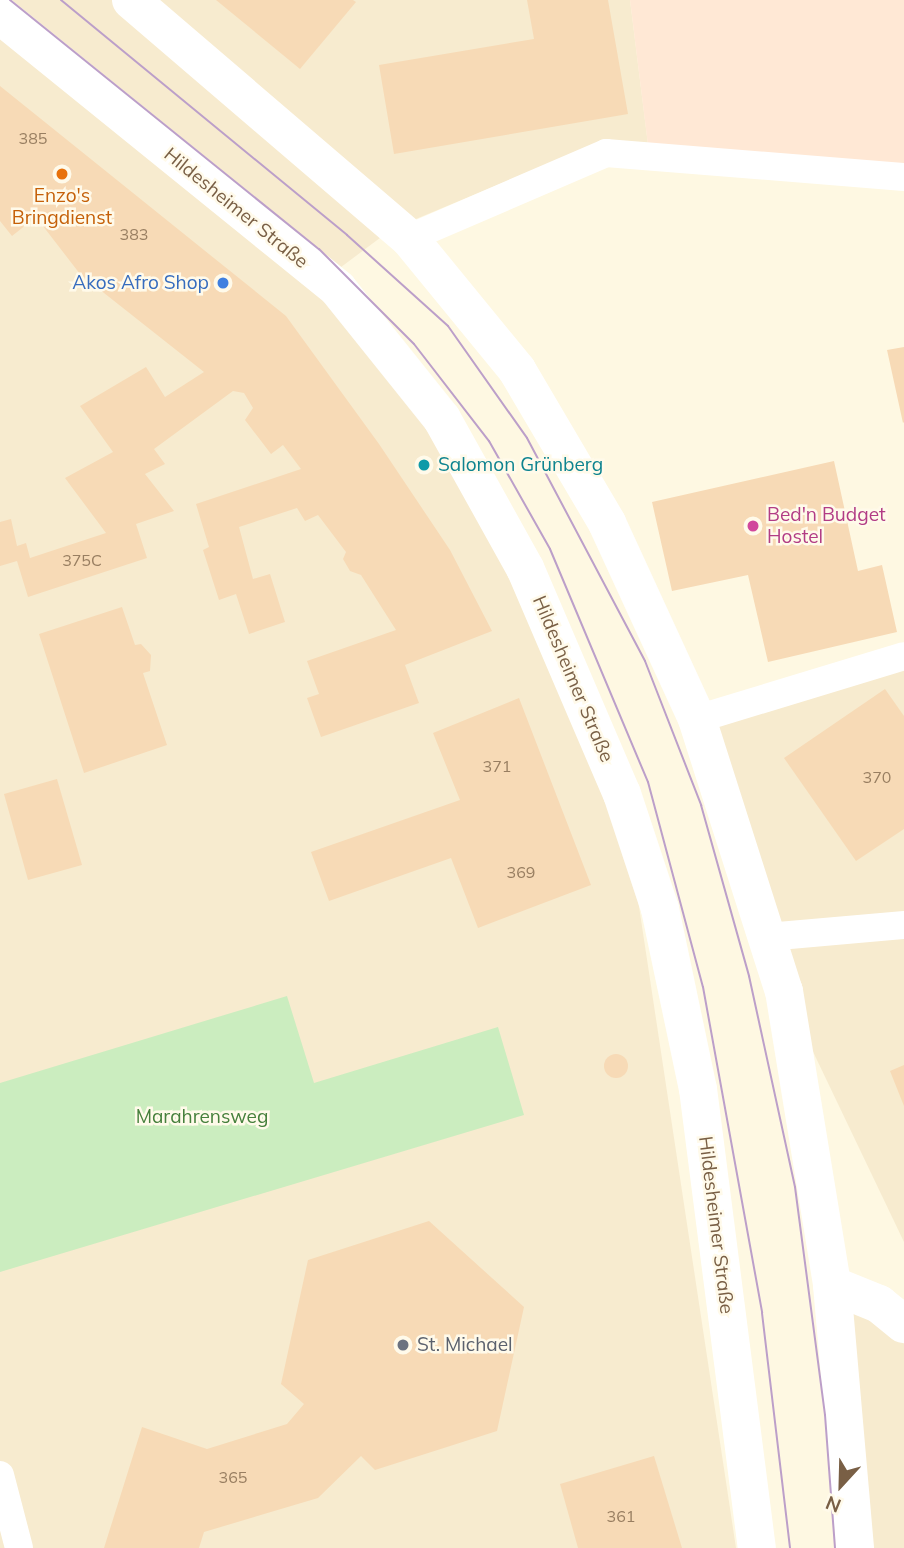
<!DOCTYPE html>
<html>
<head>
<meta charset="utf-8">
<style>
  body { margin:0 }
  #map { position:relative; width:904px; height:1548px; overflow:hidden; background:#fef8e2; font-family:Mulish,sans-serif }
  div>[style] { position:absolute }
  [style*='--x'] { left:calc(var(--x)*1px); top:calc(var(--y)*1px); width:calc(var(--w)*1px); rotate:calc(var(--a)*1deg) }
  .residential>* { inset:0; background:#f7ebcf }
  .commercial>* { inset:0; background:#ffe8d5 }
  .green>* { inset:0; background:#cbedbf }
  .building>* { inset:0; background:#f7dab6 }
  .round { border-radius:50% }
  .service>* { height:28px; margin:-14px; padding:0 14px; transform-origin:14px; border-radius:14px; background:#fff }
  .minor>* { height:38px; margin:-19px; padding:0 19px; transform-origin:19px; border-radius:19px; background:#fff }
  .secondary>* { height:38px; margin:-19px; padding:0 19px; transform-origin:19px; border-radius:19px; background:#fff }
  .tram>* { height:2px; margin:-1px; padding:0 1px; transform-origin:1px; border-radius:1px; background:#bc9fc9 }
  .dots>* { width:19px; height:19px; translate:-50% -50%; box-sizing:border-box; border:4px solid #fffaea; border-radius:50% }
  span { translate:-50% -50%; white-space:nowrap; text-align:center; line-height:1.15; -webkit-text-stroke:5px #fffaea; paint-order:stroke }
  .number-label { font-size:16px; color:#987e61 }
  .number-label span { -webkit-text-stroke-width:0 }
  .food-label { font-size:19px; color:#c56008 }
  .street-label { font-size:19px; color:#795f45 }
  .shop-label { font-size:19px; color:#366cbe }
  .right { translate:-100% -50%; text-align:right }
  .culture-label { font-size:19px; color:#0d838f }
  .left { translate:0 -50%; text-align:left }
  .hotel-label { font-size:19px; color:#b23c85 }
  .park-label { font-size:19px; color:#46803c }
  .worship-label { font-size:19px; color:#5b616d }
  .north { position:absolute; left:806px; top:1450px; width:70px; height:70px; -webkit-text-stroke:5px #fffaea; paint-order:stroke; rotate:202deg; font-size:19px; font-weight:700; line-height:28px; text-align:center; color:#795f45 }
  .north::after { content:''; display:block; margin:auto; width:24px; height:32px; background:#795f45; clip-path:polygon(50% 0,100% 100%,50% 72%,0 100%) }
</style>
</head>
<body>
<div id="map">
  <div class="residential">
    <div style="clip-path:polygon(0 0,630px 0,648px 145px,603px 141px,392px 229px,325px 279px,442px 419px,622px 794px,736px 1548px,0 1548px)"></div>
    <div style="clip-path:polygon(904px 656px,904px 1242px,784px 991px,697px 719px)"></div>
    <div style="clip-path:polygon(832px 1285px,904px 1332px,904px 1548px,855px 1548px)"></div>
  </div>
  <div class="commercial">
    <div style="clip-path:polygon(630px 0,904px 0,904px 166px,648px 145px)"></div>
  </div>
  <div class="green">
    <div style="clip-path:polygon(287px 996px,314px 1083px,498px 1027px,524px 1115px,0 1272px,0 1083px)"></div>
  </div>
  <div class="building">
    <div style="clip-path:polygon(216px 0,353px 0,356px 2px,300px 69px)"></div>
    <div style="clip-path:polygon(527px 0,608px 0,628px 114px,394px 154px,379px 65px,534px 39px)"></div>
    <div style="clip-path:polygon(0 86px,286px 316px,379px 444px,450px 550px,492px 631px,405px 665px,419px 703px,321px 737px,307px 698px,319px 694px,307px 661px,396px 630px,361px 575px,350px 571px,343px 559px,346px 552px,318px 515px,305px 521px,297px 508px,239px 527px,253px 579px,270px 574px,285px 622px,249px 634px,236px 594px,219px 600px,203px 550px,209px 547px,196px 504px,301px 469px,283px 445px,271px 454px,245px 420px,253px 408px,244px 393px,233px 391px,154px 449px,165px 464px,145px 474px,174px 511px,136px 524px,147px 558px,28px 597px,17px 561px,0 566px,0 522px,11px 519px,17px 546px,26px 543px,30px 558px,106px 533px,65px 478px,113px 452px,80px 406px,146px 367px,165px 397px,204px 372px,80px 274px,36px 217px,12px 236px,0 221px)"></div>
    <div style="clip-path:polygon(904px 347px,904px 422px,903px 423px,887px 350px)"></div>
    <div style="clip-path:polygon(834px 461px,858px 571px,882px 565px,897px 632px,768px 662px,748px 575px,672px 591px,652px 502px)"></div>
    <div style="clip-path:polygon(122px 607px,135px 645px,141px 644px,151px 655px,150px 671px,143px 673px,167px 745px,84px 773px,39px 634px)"></div>
    <div style="clip-path:polygon(885px 689px,904px 716px,904px 829px,856px 861px,784px 758px)"></div>
    <div style="clip-path:polygon(519px 698px,591px 885px,478px 928px,451px 858px,329px 901px,311px 852px,460px 800px,433px 733px)"></div>
    <div style="clip-path:polygon(57px 779px,82px 865px,28px 880px,4px 794px)"></div>
    <div class="round" style="left:604px;top:1054px;width:24px;height:24px"></div>
    <div style="clip-path:polygon(904px 1065px,904px 1106px,890px 1071px)"></div>
    <div style="clip-path:polygon(429px 1221px,524px 1307px,497px 1431px,375px 1470px,361px 1456px,318px 1498px,204px 1532px,199px 1548px,104px 1548px,142px 1427px,207px 1449px,287px 1424px,304px 1404px,281px 1384px,308px 1260px)"></div>
    <div style="clip-path:polygon(654px 1456px,682px 1548px,578px 1548px,560px 1484px)"></div>
  </div>
  <div class="service">
    <div style="--x:409;--y:238;--w:215;--a:-23.3"></div>
    <div style="--x:606;--y:153;--w:299;--a:4.6"></div>
    <div style="--x:697;--y:719;--w:216;--a:-16.9"></div>
    <div style="--x:767;--y:937;--w:138;--a:-5"></div>
    <div style="--x:0;--y:1475;--w:75;--a:75.4"></div>
  </div>
  <div class="minor">
    <div style="--x:832;--y:1285;--w:51;--a:22"></div>
    <div style="--x:879;--y:1304;--w:32;--a:39"></div>
  </div>
  <div class="secondary">
    <div style="--x:131;--y:0;--w:366;--a:40.6"></div>
    <div style="--x:409;--y:238;--w:171;--a:50.7"></div>
    <div style="--x:517;--y:370;--w:178;--a:59.5"></div>
    <div style="--x:607;--y:523;--w:216;--a:65.3"></div>
    <div style="--x:697;--y:719;--w:286;--a:72.3"></div>
    <div style="--x:784;--y:991;--w:298;--a:80.7"></div>
    <div style="--x:832;--y:1285;--w:264;--a:85"></div>
    <div style="--x:0;--y:15;--w:435;--a:39"></div>
    <div style="--x:338;--y:289;--w:166;--a:51.3"></div>
    <div style="--x:442;--y:419;--w:171;--a:60.9"></div>
    <div style="--x:525;--y:568;--w:246;--a:66.8"></div>
    <div style="--x:622;--y:794;--w:121;--a:71.7"></div>
    <div style="--x:660;--y:909;--w:184;--a:78.1"></div>
    <div style="--x:698;--y:1089;--w:463;--a:82.7"></div>
  </div>
  <div class="tram">
    <div style="--x:10;--y:0;--w:397;--a:38.9"></div>
    <div style="--x:319;--y:249;--w:134;--a:45"></div>
    <div style="--x:414;--y:344;--w:123;--a:52.3"></div>
    <div style="--x:489;--y:441;--w:124;--a:60.5"></div>
    <div style="--x:550;--y:549;--w:253;--a:67.2"></div>
    <div style="--x:648;--y:782;--w:212;--a:75"></div>
    <div style="--x:703;--y:987;--w:331;--a:79.7"></div>
    <div style="--x:762;--y:1313;--w:237;--a:83.2"></div>
    <div style="--x:61;--y:0;--w:370;--a:39.4"></div>
    <div style="--x:347;--y:235;--w:136;--a:42"></div>
    <div style="--x:448;--y:326;--w:137;--a:54.8"></div>
    <div style="--x:527;--y:438;--w:252;--a:62.1"></div>
    <div style="--x:645;--y:661;--w:155;--a:68.7"></div>
    <div style="--x:701;--y:805;--w:178;--a:74.3"></div>
    <div style="--x:749;--y:976;--w:216;--a:77.7"></div>
    <div style="--x:795;--y:1187;--w:230;--a:82.5"></div>
    <div style="--x:825;--y:1415;--w:133;--a:85.7"></div>
  </div>
  <div class="dots">
    <div style="left:62px;top:174px;background:#e8710a"></div>
    <div style="left:223px;top:283px;background:#3f7fe0"></div>
    <div style="left:424px;top:465px;background:#0f9aa8"></div>
    <div style="left:753px;top:526px;background:#d1479c"></div>
    <div style="left:403px;top:1345px;background:#6b7280"></div>
  </div>
  <div class="number-label">
    <span style="left:33px;top:138px">385</span>
    <span style="left:134px;top:234px">383</span>
    <span style="left:82px;top:560px">375C</span>
    <span style="left:497px;top:766px">371</span>
    <span style="left:877px;top:777px">370</span>
    <span style="left:521px;top:872px">369</span>
    <span style="left:233px;top:1477px">365</span>
    <span style="left:621px;top:1516px">361</span>
  </div>
  <div class="food-label">
    <span style="left:62px;top:207px">Enzo's<br>Bringdienst</span>
  </div>
  <div class="street-label">
    <span style="left:236px;top:208px;rotate:39deg">Hildesheimer Straße</span>
    <span style="left:573px;top:679px;rotate:67deg">Hildesheimer Straße</span>
    <span style="left:716px;top:1225px;rotate:83deg">Hildesheimer Straße</span>
  </div>
  <div class="shop-label">
    <span class="right" style="left:209px;top:283px">Akos Afro Shop</span>
  </div>
  <div class="culture-label">
    <span class="left" style="left:438px;top:465px">Salomon Grünberg</span>
  </div>
  <div class="hotel-label">
    <span class="left" style="left:767px;top:526px">Bed'n Budget<br>Hostel</span>
  </div>
  <div class="park-label">
    <span style="left:202px;top:1117px">Marahrensweg</span>
  </div>
  <div class="worship-label">
    <span class="left" style="left:417px;top:1345px">St. Michael</span>
  </div>
  <div class="north">N</div>
</div>
</body>
</html>
